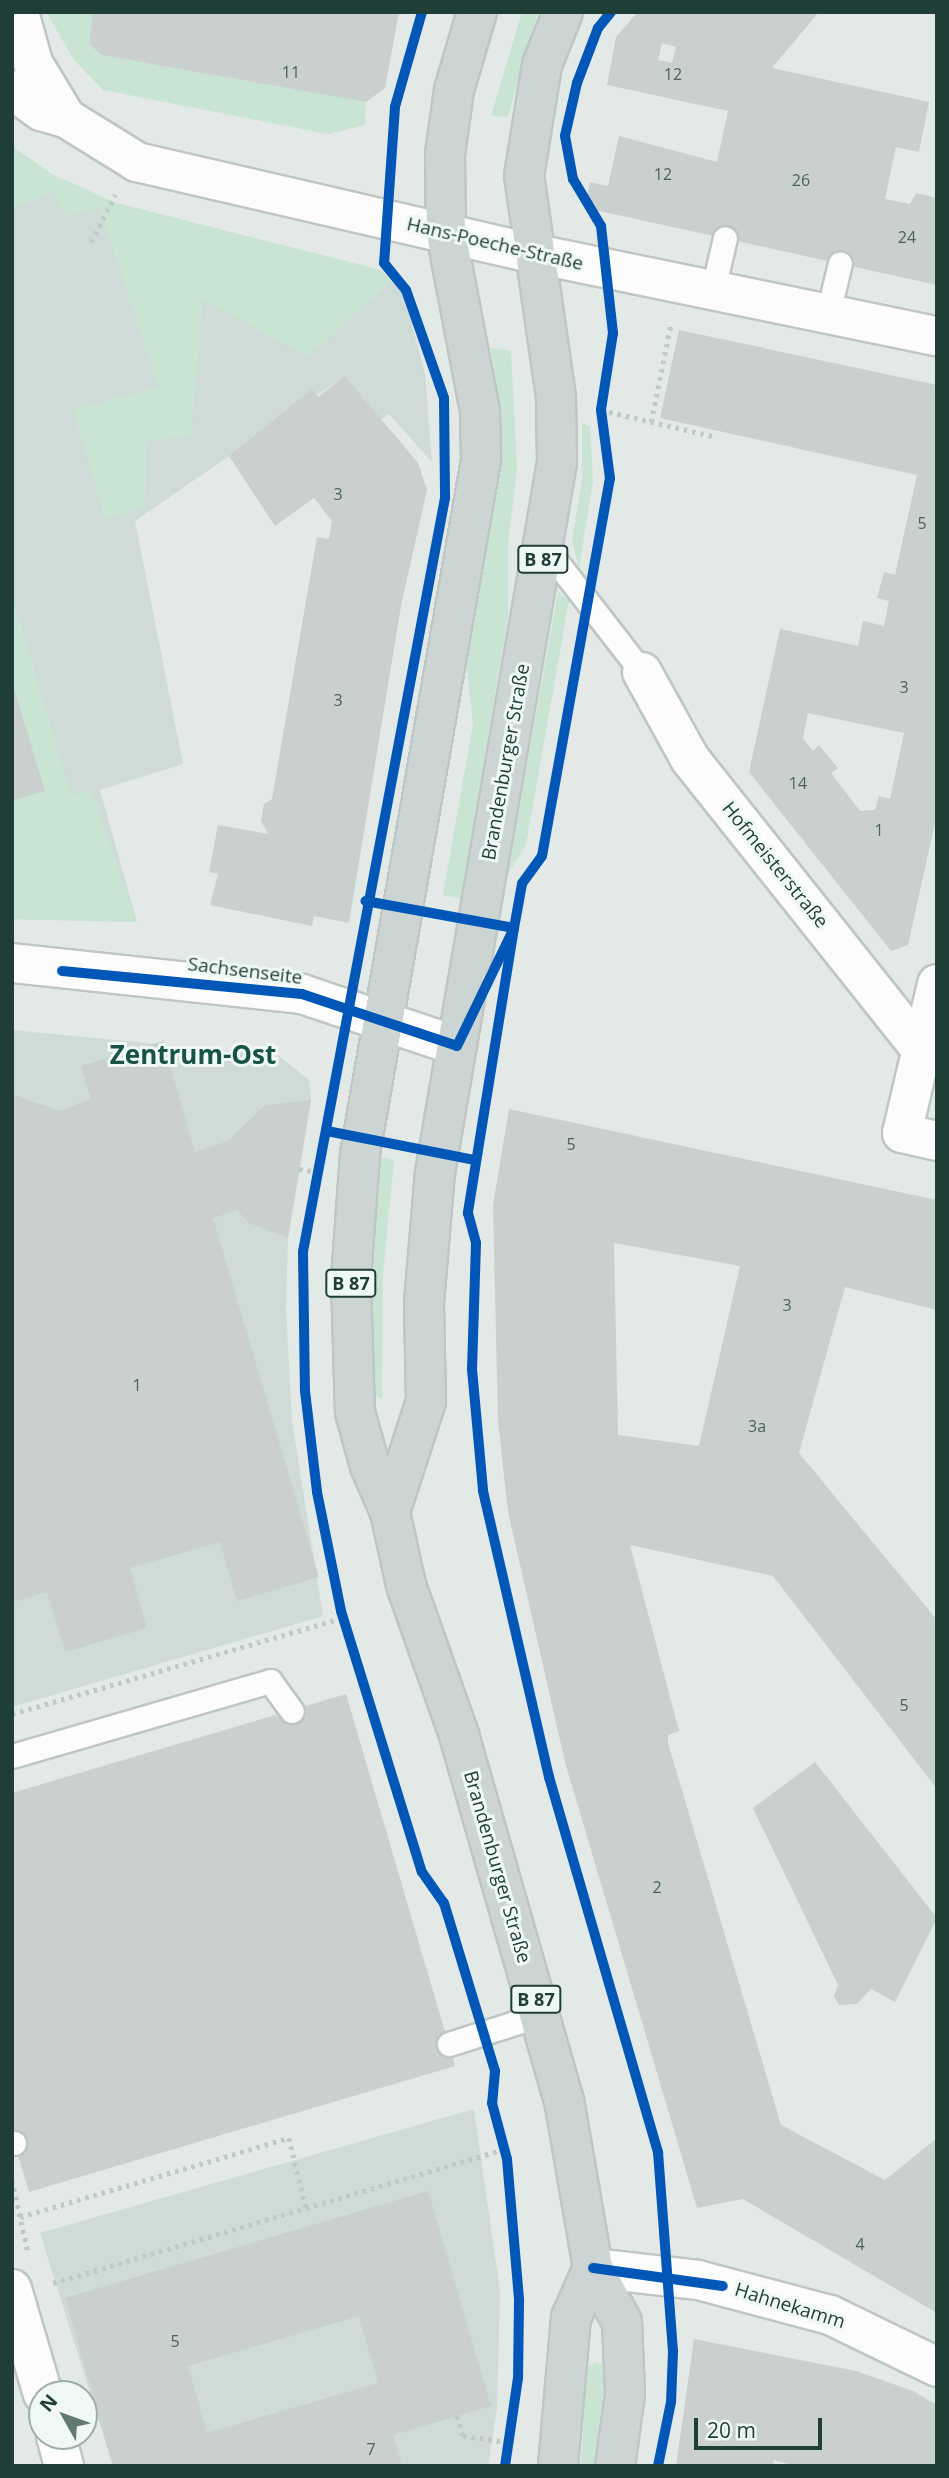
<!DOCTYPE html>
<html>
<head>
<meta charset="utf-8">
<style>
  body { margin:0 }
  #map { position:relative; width:949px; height:2478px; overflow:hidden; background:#e2e9e6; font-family:"Open Sans",sans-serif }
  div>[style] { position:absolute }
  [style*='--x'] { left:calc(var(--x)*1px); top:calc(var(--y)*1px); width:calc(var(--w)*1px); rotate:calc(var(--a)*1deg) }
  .built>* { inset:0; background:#cfdbd6 }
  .green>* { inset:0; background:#c9e4d3 }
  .building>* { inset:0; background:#c9d0cd }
  .path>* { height:4.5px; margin-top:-2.25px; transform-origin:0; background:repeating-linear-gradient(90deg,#bfcac6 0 3.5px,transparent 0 8.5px) }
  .roads { filter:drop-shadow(2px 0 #bfc6c3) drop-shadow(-2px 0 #bfc6c3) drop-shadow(0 2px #bfc6c3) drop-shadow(0 -2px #bfc6c3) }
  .service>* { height:23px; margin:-11.5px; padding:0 11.5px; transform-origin:11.5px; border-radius:11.5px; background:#fbfcfb }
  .minor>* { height:38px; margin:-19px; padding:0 19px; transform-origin:19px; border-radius:19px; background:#fbfcfb }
  .primary>* { height:38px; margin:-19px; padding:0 19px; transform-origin:19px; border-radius:19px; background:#ccd5d3 }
  .cycleway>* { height:10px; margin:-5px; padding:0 5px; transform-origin:5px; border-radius:5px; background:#0057b8 }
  span { translate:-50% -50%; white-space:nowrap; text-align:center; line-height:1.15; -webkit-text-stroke:6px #eff8f4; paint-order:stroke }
  .number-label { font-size:16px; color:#4a635d }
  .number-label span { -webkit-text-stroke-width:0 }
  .shield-label span { padding:2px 5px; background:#eff8f4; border:2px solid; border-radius:5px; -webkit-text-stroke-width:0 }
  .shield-label { font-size:18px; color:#1e3e37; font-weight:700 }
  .street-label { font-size:19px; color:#1e3e37 }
  .district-label { font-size:26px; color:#175248; font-weight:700 }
  .frame { position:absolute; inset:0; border:14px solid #1e3e37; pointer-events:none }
  .north { position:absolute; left:28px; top:2380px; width:70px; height:70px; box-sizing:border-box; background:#eff8f4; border:2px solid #9baea8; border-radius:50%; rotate:310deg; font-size:19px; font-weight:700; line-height:28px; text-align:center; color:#1e3e37 }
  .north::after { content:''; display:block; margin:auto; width:24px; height:32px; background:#637a74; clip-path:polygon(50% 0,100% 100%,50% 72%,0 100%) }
  .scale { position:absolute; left:694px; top:2418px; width:128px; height:32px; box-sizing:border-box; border:4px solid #1e3e37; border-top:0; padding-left:9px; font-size:21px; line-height:24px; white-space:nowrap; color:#1e3e37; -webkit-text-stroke:5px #eff8f4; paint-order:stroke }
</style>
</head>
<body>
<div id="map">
  <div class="built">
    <div style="clip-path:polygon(12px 146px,51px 174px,116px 203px,380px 270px,404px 294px,425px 374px,432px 462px,389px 414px,374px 425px,338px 381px,135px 521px,183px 764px,100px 790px,137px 922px,12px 919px)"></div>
    <div style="clip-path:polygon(12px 1030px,279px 1056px,309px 1080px,311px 1100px,288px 1238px,286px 1309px,292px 1421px,323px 1616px,12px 1707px)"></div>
    <div style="clip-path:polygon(474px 2109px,500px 2291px,497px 2408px,488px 2466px,113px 2466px,40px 2233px)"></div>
  </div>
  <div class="green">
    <div style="clip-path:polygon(46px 12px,93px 12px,89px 44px,101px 55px,366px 102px,365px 125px,328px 134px,103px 90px,74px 60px)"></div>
    <div style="clip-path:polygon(522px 12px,538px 12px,508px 117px,491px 116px)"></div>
    <div style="clip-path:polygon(12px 146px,51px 174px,116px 203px,380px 270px,391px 281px,308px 357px,203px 299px,191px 437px,147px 440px,145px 507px,105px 519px,73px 410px,158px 387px,99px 207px,68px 217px,52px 192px,12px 209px)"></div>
    <div style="clip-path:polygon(491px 348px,511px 351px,517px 469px,508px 544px,508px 617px,461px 898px,443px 895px,473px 724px,466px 659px,471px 622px,500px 477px,502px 422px)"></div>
    <div style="clip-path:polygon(582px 423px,590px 426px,593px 481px,579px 569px,572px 541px,582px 481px)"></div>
    <div style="clip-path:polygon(558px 592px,569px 600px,526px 845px,507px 875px)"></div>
    <div style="clip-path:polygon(12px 593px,71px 795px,91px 790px,137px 922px,12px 919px,12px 801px,45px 791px,12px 681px)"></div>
    <div style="clip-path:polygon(380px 1157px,394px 1160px,383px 1274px,382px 1399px,373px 1394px,371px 1323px)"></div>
    <div style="clip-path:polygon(598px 2362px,606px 2369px,594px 2466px,581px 2466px,587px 2366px)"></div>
  </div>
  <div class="building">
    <div style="clip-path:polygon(93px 12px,399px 12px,385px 88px,366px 102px,101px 55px,89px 44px)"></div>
    <div style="clip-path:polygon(evenodd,638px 12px,819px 12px,772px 68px,929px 102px,919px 152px,896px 147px,885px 199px,910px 204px,916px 193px,937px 198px,937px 285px,595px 210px,587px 199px,590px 182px,608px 186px,619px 136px,717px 162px,728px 111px,607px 85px,616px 37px,638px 12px,662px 43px,676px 47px,672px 63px,658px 60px,662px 43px)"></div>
    <div style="clip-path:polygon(evenodd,679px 330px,937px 385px,937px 814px,908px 945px,891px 951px,749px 772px,780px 629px,858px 646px,863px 621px,884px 626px,889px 601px,877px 598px,884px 572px,895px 575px,917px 475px,660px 418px,679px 330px,808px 713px,904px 733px,890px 799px,879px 796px,875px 810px,860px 811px,831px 773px,838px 768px,819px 745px,813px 751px,803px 738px,808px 713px)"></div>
    <div style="clip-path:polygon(345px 376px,418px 463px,427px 490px,401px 606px,349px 923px,314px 916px,312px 926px,210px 905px,218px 874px,209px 872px,218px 825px,268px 834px,261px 821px,264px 804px,272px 799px,317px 537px,329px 539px,332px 521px,314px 498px,275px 526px,229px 456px,312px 389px,318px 397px)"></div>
    <div style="clip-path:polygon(12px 683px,45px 791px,12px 801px)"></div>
    <div style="clip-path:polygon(163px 1041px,195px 1152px,228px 1141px,264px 1106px,311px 1100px,288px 1238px,249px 1223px,237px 1210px,213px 1218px,319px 1577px,237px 1601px,220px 1542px,130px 1568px,147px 1628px,65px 1652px,47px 1592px,12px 1602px,12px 1094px,59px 1111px,91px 1099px,81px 1066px)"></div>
    <div style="clip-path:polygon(evenodd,509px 1109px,937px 1200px,937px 1310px,845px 1287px,799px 1453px,937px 1620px,937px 1789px,773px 1576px,630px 1545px,679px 1731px,668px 1735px,668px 1743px,781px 2125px,885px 2180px,937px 2138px,937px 2313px,743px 2199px,697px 2208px,565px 1762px,508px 1512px,498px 1421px,493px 1205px,509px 1109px,614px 1243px,740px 1266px,699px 1446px,618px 1435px,614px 1243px)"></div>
    <div style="clip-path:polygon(346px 1694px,455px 2066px,29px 2192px,12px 2136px,12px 1793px)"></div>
    <div style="clip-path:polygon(815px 1762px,937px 1918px,895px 2002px,871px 1989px,857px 2004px,839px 2005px,834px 1996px,838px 1985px,753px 1808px)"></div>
    <div style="clip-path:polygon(evenodd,428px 2191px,491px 2406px,393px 2435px,402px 2466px,113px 2466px,65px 2298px,428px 2191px,359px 2316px,378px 2383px,207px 2433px,188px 2366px,359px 2316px)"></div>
    <div style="clip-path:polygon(694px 2339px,856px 2371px,913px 2391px,937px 2405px,937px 2466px,795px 2466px,774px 2460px,773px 2466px,676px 2466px)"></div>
  </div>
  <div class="path">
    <div style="--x:91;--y:242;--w:53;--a:-62.9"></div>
    <div style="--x:601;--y:410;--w:119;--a:13.1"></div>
    <div style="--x:651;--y:422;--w:101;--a:-78.6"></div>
    <div style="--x:299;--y:1169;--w:18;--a:9"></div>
    <div style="--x:12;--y:1714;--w:345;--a:-16.2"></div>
    <div style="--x:12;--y:2180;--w:74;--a:77.5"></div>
    <div style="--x:20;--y:2217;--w:280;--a:-16.4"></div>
    <div style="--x:289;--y:2138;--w:71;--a:76.2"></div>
    <div style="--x:53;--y:2283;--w:470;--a:-16.5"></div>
    <div style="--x:457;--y:2416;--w:21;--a:73"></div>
    <div style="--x:463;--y:2436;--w:46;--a:7.4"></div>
  </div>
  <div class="roads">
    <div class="service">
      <div style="--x:713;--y:289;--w:52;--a:-76.8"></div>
      <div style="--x:828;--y:313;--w:51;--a:-76.5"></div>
      <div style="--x:545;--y:547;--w:158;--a:52.2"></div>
      <div style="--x:12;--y:1756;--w:269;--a:-16.2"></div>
      <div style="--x:270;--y:1681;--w:37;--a:54"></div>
      <div style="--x:449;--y:2044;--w:96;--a:-17.7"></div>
      <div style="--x:12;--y:2143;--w:2;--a:0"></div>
    </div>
    <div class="minor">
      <div style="--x:19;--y:12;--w:53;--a:74.6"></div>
      <div style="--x:33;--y:63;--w:64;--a:59"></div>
      <div style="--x:66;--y:118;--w:84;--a:31.8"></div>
      <div style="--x:137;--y:162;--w:404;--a:13"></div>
      <div style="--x:531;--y:253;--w:414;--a:11.6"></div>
      <div style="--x:12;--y:90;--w:36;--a:36"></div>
      <div style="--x:41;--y:111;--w:26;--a:16"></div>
      <div style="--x:642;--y:672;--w:99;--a:61.1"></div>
      <div style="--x:690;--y:759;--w:371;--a:51.5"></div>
      <div style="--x:12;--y:963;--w:292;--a:6.1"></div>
      <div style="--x:302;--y:994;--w:163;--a:18.5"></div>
      <div style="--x:937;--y:984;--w:153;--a:103.2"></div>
      <div style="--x:902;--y:1133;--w:36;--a:13"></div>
      <div style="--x:593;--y:2268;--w:106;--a:6.5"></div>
      <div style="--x:698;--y:2280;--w:137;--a:14.9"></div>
      <div style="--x:830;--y:2315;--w:119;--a:25.9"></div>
      <div style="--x:12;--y:2289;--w:109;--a:73.6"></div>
      <div style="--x:56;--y:2436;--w:31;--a:75"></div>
    </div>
    <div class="primary">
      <div style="--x:477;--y:12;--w:81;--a:106.4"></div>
      <div style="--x:454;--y:90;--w:65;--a:98"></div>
      <div style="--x:445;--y:154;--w:79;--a:89.3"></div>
      <div style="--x:446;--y:233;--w:181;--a:79.2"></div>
      <div style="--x:480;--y:411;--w:49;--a:88.8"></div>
      <div style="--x:481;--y:460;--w:704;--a:99.89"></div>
      <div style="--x:360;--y:1154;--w:126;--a:94.1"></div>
      <div style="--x:351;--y:1280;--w:132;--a:88.3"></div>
      <div style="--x:355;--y:1412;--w:56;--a:74.5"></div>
      <div style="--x:370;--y:1466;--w:50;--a:66.5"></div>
      <div style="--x:390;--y:1512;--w:75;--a:77.6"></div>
      <div style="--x:406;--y:1585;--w:159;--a:70.5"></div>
      <div style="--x:459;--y:1735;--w:380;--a:74"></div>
      <div style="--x:564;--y:2100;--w:170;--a:80.2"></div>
      <div style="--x:593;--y:2268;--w:61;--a:61.8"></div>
      <div style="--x:622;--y:2322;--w:72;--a:87.6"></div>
      <div style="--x:625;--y:2394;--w:73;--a:97.9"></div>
      <div style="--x:390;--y:1512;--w:117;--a:-72"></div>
      <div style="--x:426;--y:1401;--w:98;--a:-91.2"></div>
      <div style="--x:424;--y:1303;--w:130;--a:-85.2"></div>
      <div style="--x:435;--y:1173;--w:721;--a:-80.26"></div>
      <div style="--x:557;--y:462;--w:65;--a:-90.9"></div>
      <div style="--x:556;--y:397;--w:223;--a:-98.2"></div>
      <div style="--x:524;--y:176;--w:112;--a:-80.8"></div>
      <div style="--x:542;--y:65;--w:57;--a:-68.4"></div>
      <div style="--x:558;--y:2466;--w:149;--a:-85"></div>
      <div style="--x:571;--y:2318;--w:55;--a:-66.3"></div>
    </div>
  </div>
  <div class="cycleway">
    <div style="--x:422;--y:12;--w:99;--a:105.9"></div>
    <div style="--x:395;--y:107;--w:156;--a:94"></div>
    <div style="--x:384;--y:263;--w:35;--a:51"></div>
    <div style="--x:406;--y:290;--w:114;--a:70.6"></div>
    <div style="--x:444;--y:398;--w:100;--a:89.4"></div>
    <div style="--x:445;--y:498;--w:767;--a:100.67"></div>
    <div style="--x:303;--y:1252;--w:139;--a:89.2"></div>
    <div style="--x:305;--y:1391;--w:102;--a:83.2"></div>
    <div style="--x:317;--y:1492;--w:121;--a:78.6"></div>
    <div style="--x:341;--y:1611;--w:273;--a:72.8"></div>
    <div style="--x:422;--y:1872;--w:38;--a:55"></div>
    <div style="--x:444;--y:1903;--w:176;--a:73.1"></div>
    <div style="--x:495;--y:2071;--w:32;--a:95"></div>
    <div style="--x:492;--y:2103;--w:58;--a:75"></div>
    <div style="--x:507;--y:2159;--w:142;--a:85.1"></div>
    <div style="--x:519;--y:2300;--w:78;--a:90.7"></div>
    <div style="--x:518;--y:2378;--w:89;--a:98.4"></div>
    <div style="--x:611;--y:12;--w:21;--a:129"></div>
    <div style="--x:598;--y:28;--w:59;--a:110.9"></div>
    <div style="--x:577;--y:83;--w:54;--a:102.8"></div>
    <div style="--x:565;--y:136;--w:44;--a:79.5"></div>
    <div style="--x:573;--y:179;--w:55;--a:59.2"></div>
    <div style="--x:601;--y:226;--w:108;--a:83.6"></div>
    <div style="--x:613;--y:333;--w:78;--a:98.9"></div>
    <div style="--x:601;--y:410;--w:69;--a:82.5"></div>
    <div style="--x:610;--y:478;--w:384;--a:100.2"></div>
    <div style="--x:542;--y:856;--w:34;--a:126"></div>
    <div style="--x:522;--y:884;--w:45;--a:100.3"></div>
    <div style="--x:514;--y:928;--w:289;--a:99.2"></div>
    <div style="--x:468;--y:1213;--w:31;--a:75"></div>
    <div style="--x:476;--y:1243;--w:126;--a:91.8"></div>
    <div style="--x:472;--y:1369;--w:122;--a:84.8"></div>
    <div style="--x:483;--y:1491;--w:294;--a:77"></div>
    <div style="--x:549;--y:1777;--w:391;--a:73.8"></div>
    <div style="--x:658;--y:2152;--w:200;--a:85.7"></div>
    <div style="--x:673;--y:2351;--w:51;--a:92.2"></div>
    <div style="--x:671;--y:2402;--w:65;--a:101.5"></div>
    <div style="--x:62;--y:971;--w:241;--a:5.5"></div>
    <div style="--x:302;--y:994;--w:163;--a:18.5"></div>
    <div style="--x:457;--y:1046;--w:131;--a:-64.2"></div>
    <div style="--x:514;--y:928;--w:151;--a:-169.7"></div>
    <div style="--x:327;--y:1131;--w:151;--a:11.1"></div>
    <div style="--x:593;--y:2268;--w:131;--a:7.9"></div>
  </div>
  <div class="number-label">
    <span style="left:291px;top:72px">11</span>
    <span style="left:673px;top:74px">12</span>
    <span style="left:663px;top:174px">12</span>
    <span style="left:801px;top:180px">26</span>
    <span style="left:907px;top:237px">24</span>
    <span style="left:338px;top:494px">3</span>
    <span style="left:922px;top:523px">5</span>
    <span style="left:904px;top:687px">3</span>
    <span style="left:338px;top:700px">3</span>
    <span style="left:798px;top:783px">14</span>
    <span style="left:879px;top:830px">1</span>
    <span style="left:571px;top:1144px">5</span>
    <span style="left:787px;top:1305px">3</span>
    <span style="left:137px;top:1385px">1</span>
    <span style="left:757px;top:1426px">3a</span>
    <span style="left:904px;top:1705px">5</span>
    <span style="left:657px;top:1887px">2</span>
    <span style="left:860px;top:2244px">4</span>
    <span style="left:175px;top:2341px">5</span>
    <span style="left:371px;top:2449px">7</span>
  </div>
  <div class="shield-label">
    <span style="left:543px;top:559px">B 87</span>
    <span style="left:351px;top:1283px">B 87</span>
    <span style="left:536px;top:1999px">B 87</span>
  </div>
  <div class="street-label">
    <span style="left:495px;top:244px;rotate:13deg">Hans-Poeche-Straße</span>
    <span style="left:506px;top:762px;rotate:-80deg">Brandenburger Straße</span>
    <span style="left:775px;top:865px;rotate:51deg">Hofmeisterstraße</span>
    <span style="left:245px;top:971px;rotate:7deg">Sachsenseite</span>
    <span style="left:497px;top:1867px;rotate:74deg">Brandenburger Straße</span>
    <span style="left:790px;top:2306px;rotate:17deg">Hahnekamm</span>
  </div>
  <div class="district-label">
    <span style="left:193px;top:1055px">Zentrum-Ost</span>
  </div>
  <div class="frame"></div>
  <div class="north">N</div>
  <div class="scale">20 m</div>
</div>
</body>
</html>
